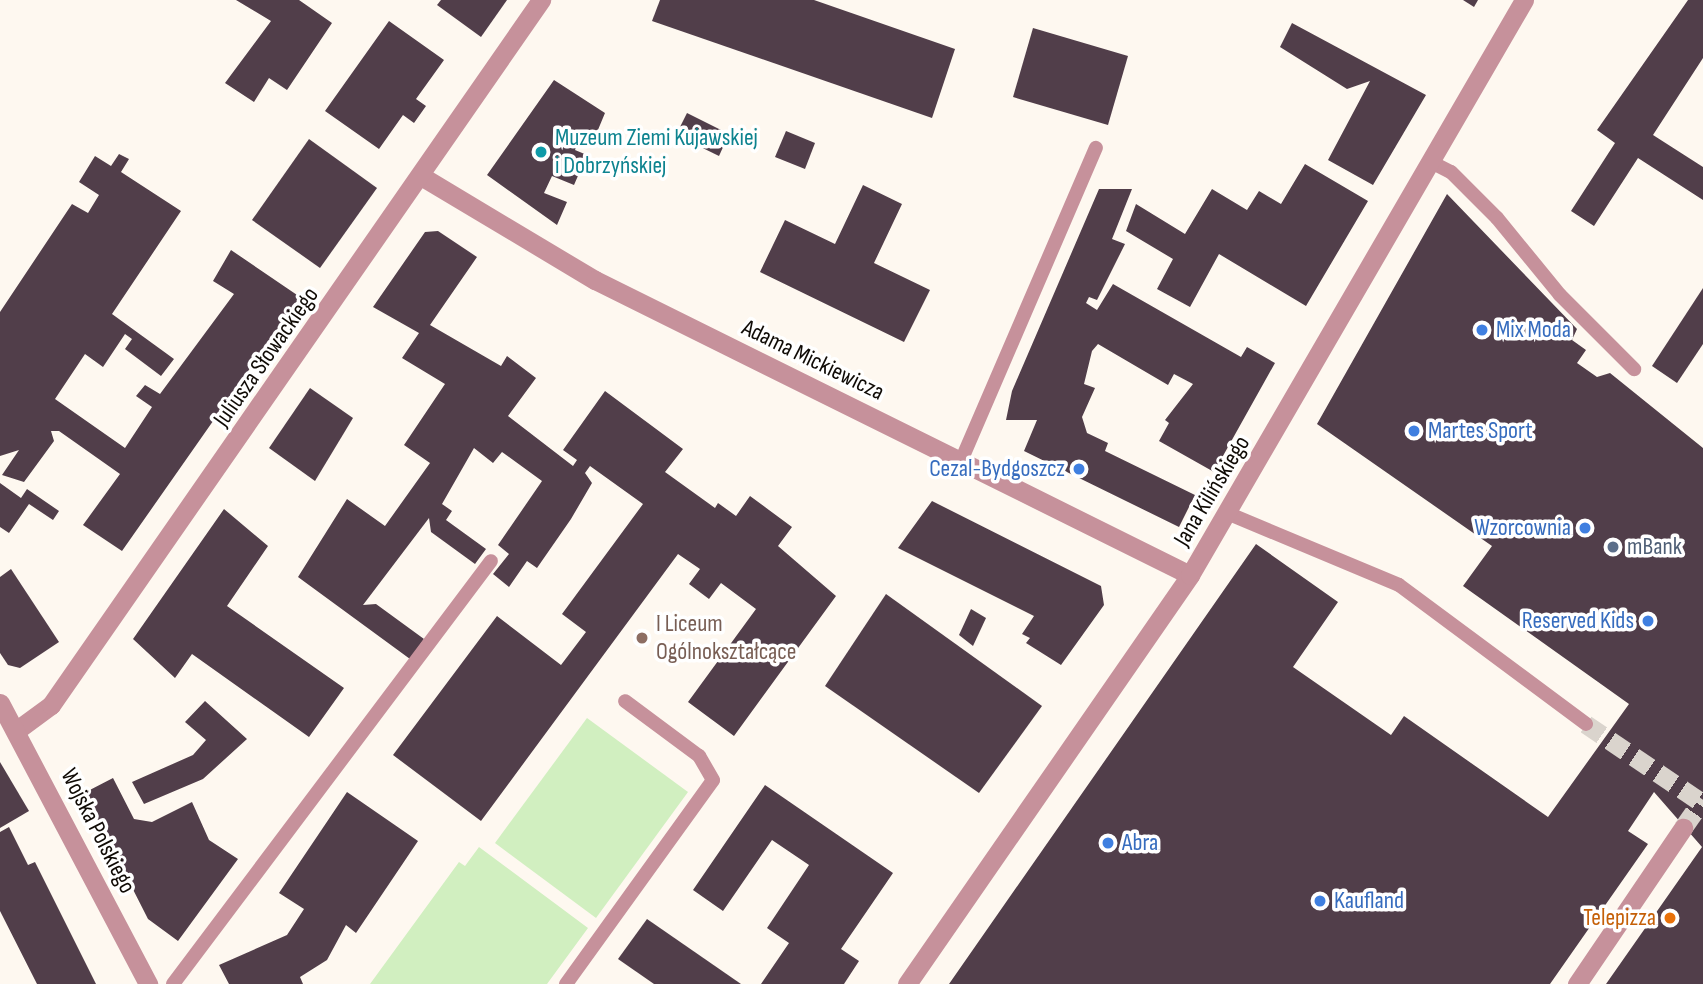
<!DOCTYPE html>
<html>
<head>
<meta charset="utf-8">
<style>
  body { margin:0 }
  #map { position:relative; width:1703px; height:984px; overflow:hidden; background:#fef8f0; font-family:"Sofia Sans Condensed",sans-serif }
  div>[style] { position:absolute }
  [style*='--x'] { left:calc(var(--x)*1px); top:calc(var(--y)*1px); width:calc(var(--w)*1px); rotate:calc(var(--a)*1deg) }
  .green>* { inset:0; background:#d1efc0 }
  .building>* { inset:0; background:#513e4a }
  .pedestrian-tunnel>* { height:19px; margin-top:-9.5px; transform-origin:0; background:repeating-linear-gradient(90deg,#dad4cd 0 19px,transparent 0 29px) }
  .service>* { height:14px; margin:-7px; padding:0 7px; transform-origin:7px; border-radius:7px; background:#c6919b }
  .pedestrian>* { height:19px; margin:-9.5px; padding:0 9.5px; transform-origin:9.5px; border-radius:9.5px; background:#c6919b }
  .minor>* { height:19px; margin:-9.5px; padding:0 9.5px; transform-origin:9.5px; border-radius:9.5px; background:#c6919b }
  .tertiary>* { height:19px; margin:-9.5px; padding:0 9.5px; transform-origin:9.5px; border-radius:9.5px; background:#c6919b }
  .dots>* { width:19px; height:19px; translate:-50% -50%; box-sizing:border-box; border:4px solid #fff; border-radius:50% }
  span { translate:-50% -50%; white-space:nowrap; text-align:center; line-height:1.15; -webkit-text-stroke:7px #fff; paint-order:stroke }
  .culture-label { font-size:24px; color:#0d838f }
  .left { translate:0 -50%; text-align:left }
  .shop-label { font-size:24px; color:#366cbe }
  .right { translate:-100% -50%; text-align:right }
  .street-label { font-size:24px; color:#0f0a05 }
  .service-label { font-size:24px; color:#4e5e75 }
  .education-label { font-size:24px; color:#785e54 }
  .food-label { font-size:24px; color:#c56008 }
</style>
</head>
<body>
<div id="map">
  <div class="green">
    <div style="clip-path:polygon(587px 718px,688px 792px,596px 918px,495px 843px)"></div>
    <div style="clip-path:polygon(479px 847px,588px 928px,547px 984px,370px 984px,459px 862px,465px 866px)"></div>
  </div>
  <div class="building">
    <div style="clip-path:polygon(236px 0,299px 0,332px 23px,287px 90px,269px 78px,254px 102px,225px 83px,271px 21px)"></div>
    <div style="clip-path:polygon(441px 0,507px 0,481px 37px,437px 5px)"></div>
    <div style="clip-path:polygon(660px 0,814px 0,955px 49px,932px 118px,652px 21px)"></div>
    <div style="clip-path:polygon(1463px 0,1478px 0,1474px 7px)"></div>
    <div style="clip-path:polygon(1688px 0,1703px 0,1703px 58px,1653px 135px,1703px 167px,1703px 200px,1638px 158px,1594px 226px,1571px 211px,1615px 143px,1597px 130px)"></div>
    <div style="clip-path:polygon(389px 21px,444px 60px,416px 99px,426px 106px,414px 123px,403px 115px,379px 149px,325px 111px)"></div>
    <div style="clip-path:polygon(1292px 23px,1426px 95px,1373px 185px,1328px 160px,1370px 81px,1347px 89px,1280px 47px)"></div>
    <div style="clip-path:polygon(1033px 28px,1128px 56px,1108px 125px,1013px 97px)"></div>
    <div style="clip-path:polygon(554px 80px,605px 113px,595px 137px,582px 133px,575px 150px,587px 155px,574px 185px,552px 176px,544px 193px,567px 202px,557px 225px,487px 175px)"></div>
    <div style="clip-path:polygon(687px 113px,729px 134px,719px 156px,676px 135px)"></div>
    <div style="clip-path:polygon(786px 131px,815px 143px,805px 169px,775px 157px)"></div>
    <div style="clip-path:polygon(309px 139px,377px 188px,320px 268px,252px 220px)"></div>
    <div style="clip-path:polygon(119px 154px,129px 159px,121px 172px,181px 211px,112px 314px,174px 359px,161px 376px,125px 349px,132px 339px,125px 334px,103px 367px,85px 354px,55px 399px,125px 448px,152px 407px,136px 396px,145px 385px,160px 394px,234px 294px,213px 281px,231px 250px,300px 297px,122px 551px,83px 525px,120px 474px,59px 431px,51px 431px,54px 441px,24px 482px,2px 475px,19px 450px,0 456px,0 312px,72px 204px,88px 213px,99px 195px,79px 182px,95px 156px,111px 166px)"></div>
    <div style="clip-path:polygon(1305px 164px,1368px 201px,1306px 306px,1219px 254px,1190px 307px,1157px 289px,1173px 259px,1126px 231px,1136px 204px,1185px 234px,1212px 189px,1247px 210px,1259px 191px,1281px 204px)"></div>
    <div style="clip-path:polygon(863px 185px,902px 204px,874px 263px,930px 290px,904px 342px,760px 272px,785px 220px,835px 244px)"></div>
    <div style="clip-path:polygon(1099px 189px,1132px 189px,1112px 239px,1125px 244px,1097px 300px,1089px 297px,1086px 303px,1097px 310px,1113px 284px,1241px 357px,1247px 347px,1275px 363px,1214px 472px,1159px 441px,1169px 423px,1165px 420px,1193px 384px,1174px 374px,1168px 385px,1098px 344px,1092px 351px,1084px 384px,1095px 388px,1082px 417px,1087px 433px,1108px 443px,1105px 451px,1195px 495px,1179px 527px,1024px 451px,1037px 420px,1006px 420px,1012px 391px)"></div>
    <div style="clip-path:polygon(1447px 194px,1577px 329px,1572px 340px,1586px 350px,1577px 363px,1597px 377px,1610px 373px,1703px 448px,1703px 984px,1606px 984px,1702px 847px,1654px 792px,1628px 831px,1648px 844px,1550px 984px,949px 984px,1256px 544px,1338px 602px,1293px 667px,1391px 735px,1404px 716px,1548px 817px,1629px 704px,1463px 586px,1492px 546px,1317px 424px)"></div>
    <div style="clip-path:polygon(438px 231px,477px 257px,430px 325px,501px 366px,507px 356px,536px 378px,508px 416px,573px 466px,577px 460px,563px 450px,605px 391px,683px 449px,665px 472px,715px 508px,718px 503px,736px 516px,750px 496px,792px 527px,778px 546px,836px 596px,734px 736px,688px 702px,756px 609px,721px 583px,709px 599px,689px 584px,700px 569px,678px 554px,481px 821px,393px 755px,497px 616px,561px 665px,586px 632px,562px 614px,643px 504px,590px 466px,585px 473px,592px 483px,571px 519px,537px 568px,527px 561px,509px 587px,493px 574px,509px 554px,498px 545px,542px 481px,502px 452px,493px 463px,474px 448px,442px 504px,452px 511px,446px 520px,486px 549px,475px 564px,431px 532px,429px 518px,363px 605px,376px 604px,424px 639px,410px 659px,298px 577px,347px 499px,385px 526px,430px 463px,404px 445px,445px 384px,402px 358px,419px 333px,373px 307px,425px 232px)"></div>
    <div style="clip-path:polygon(1703px 288px,1703px 344px,1677px 383px,1652px 366px)"></div>
    <div style="clip-path:polygon(310px 388px,353px 418px,315px 481px,269px 448px)"></div>
    <div style="clip-path:polygon(0 483px,21px 498px,27px 489px,59px 511px,53px 520px,29px 504px,9px 533px,0 527px)"></div>
    <div style="clip-path:polygon(932px 501px,1101px 586px,1104px 605px,1061px 665px,1026px 643px,1030px 638px,1022px 634px,1034px 616px,898px 548px)"></div>
    <div style="clip-path:polygon(224px 509px,268px 546px,227px 606px,344px 688px,309px 737px,192px 654px,175px 678px,133px 639px)"></div>
    <div style="clip-path:polygon(11px 569px,59px 642px,20px 668px,8px 665px,0 653px,0 577px)"></div>
    <div style="clip-path:polygon(886px 594px,1042px 706px,979px 793px,825px 686px)"></div>
    <div style="clip-path:polygon(971px 609px,986px 618px,973px 646px,959px 635px)"></div>
    <div style="clip-path:polygon(205px 701px,247px 739px,203px 779px,144px 804px,132px 782px,193px 755px,206px 740px,185px 722px)"></div>
    <div style="clip-path:polygon(0 762px,29px 811px,0 828px)"></div>
    <div style="clip-path:polygon(113px 778px,134px 819px,152px 822px,192px 802px,209px 840px,238px 859px,178px 941px,148px 919px,84px 793px)"></div>
    <div style="clip-path:polygon(765px 785px,893px 873px,841px 949px,859px 961px,844px 984px,761px 984px,789px 943px,767px 928px,809px 865px,772px 840px,723px 911px,693px 890px)"></div>
    <div style="clip-path:polygon(347px 792px,418px 841px,356px 933px,346px 925px,327px 960px,300px 977px,303px 984px,229px 984px,219px 965px,287px 935px,304px 909px,279px 893px)"></div>
    <div style="clip-path:polygon(9px 827px,28px 865px,35px 862px,96px 984px,37px 984px,0 911px,0 832px)"></div>
    <div style="clip-path:polygon(647px 919px,741px 984px,654px 984px,618px 959px)"></div>
  </div>
  <div class="pedestrian-tunnel">
    <div style="--x:1586;--y:724;--w:139;--a:34.1"></div>
    <div style="--x:1683;--y:828;--w:35;--a:-55"></div>
  </div>
  <div class="service">
    <div style="--x:1431;--y:162;--w:22;--a:27"></div>
    <div style="--x:1451;--y:172;--w:65;--a:45"></div>
    <div style="--x:1497;--y:218;--w:99;--a:50.7"></div>
    <div style="--x:1560;--y:295;--w:105;--a:45"></div>
    <div style="--x:961;--y:461;--w:341;--a:-66.7"></div>
    <div style="--x:1227;--y:513;--w:186;--a:22.7"></div>
    <div style="--x:1399;--y:585;--w:233;--a:36.6"></div>
    <div style="--x:173;--y:984;--w:529;--a:-53.07"></div>
    <div style="--x:566;--y:984;--w:251;--a:-54.2"></div>
    <div style="--x:713;--y:780;--w:28;--a:-120"></div>
    <div style="--x:699;--y:756;--w:92;--a:-143.4"></div>
  </div>
  <div class="pedestrian">
    <div style="--x:1577;--y:984;--w:189;--a:-55.8"></div>
  </div>
  <div class="minor">
    <div style="--x:421;--y:176;--w:203;--a:30.9"></div>
    <div style="--x:595;--y:280;--w:664;--a:26.37"></div>
    <div style="--x:17;--y:730;--w:42;--a:-36.3"></div>
    <div style="--x:51;--y:705;--w:859;--a:-55.2"></div>
  </div>
  <div class="tertiary">
    <div style="--x:0;--y:703;--w:318;--a:62.2"></div>
    <div style="--x:907;--y:984;--w:497;--a:-55.3"></div>
    <div style="--x:1190;--y:575;--w:665;--a:-59.85"></div>
  </div>
  <div class="dots">
    <div style="left:541px;top:152px;background:#0f9aa8"></div>
    <div style="left:1482px;top:330px;background:#3f7fe0"></div>
    <div style="left:1414px;top:431px;background:#3f7fe0"></div>
    <div style="left:1079px;top:469px;background:#3f7fe0"></div>
    <div style="left:1585px;top:528px;background:#3f7fe0"></div>
    <div style="left:1613px;top:547px;background:#5c6f8a"></div>
    <div style="left:1648px;top:621px;background:#3f7fe0"></div>
    <div style="left:642px;top:638px;background:#8d6e63"></div>
    <div style="left:1108px;top:843px;background:#3f7fe0"></div>
    <div style="left:1320px;top:901px;background:#3f7fe0"></div>
    <div style="left:1670px;top:918px;background:#e8710a"></div>
  </div>
  <div class="culture-label">
    <span class="left" style="left:555px;top:152px">Muzeum Ziemi Kujawskiej<br>i Dobrzyńskiej</span>
  </div>
  <div class="shop-label">
    <span class="left" style="left:1496px;top:330px">Mix Moda</span>
    <span class="left" style="left:1428px;top:431px">Martes Sport</span>
    <span class="right" style="left:1065px;top:469px">Cezal-Bydgoszcz</span>
    <span class="right" style="left:1571px;top:528px">Wzorcownia</span>
    <span class="right" style="left:1634px;top:621px">Reserved Kids</span>
    <span class="left" style="left:1122px;top:843px">Abra</span>
    <span class="left" style="left:1334px;top:901px">Kaufland</span>
  </div>
  <div class="street-label">
    <span style="left:266px;top:357px;rotate:-55deg">Juliusza Słowackiego</span>
    <span style="left:813px;top:360px;rotate:26deg">Adama Mickiewicza</span>
    <span style="left:1212px;top:491px;rotate:-59deg">Jana Kilińskiego</span>
    <span style="left:98px;top:831px;rotate:63deg">Wojska Polskiego</span>
  </div>
  <div class="service-label">
    <span class="left" style="left:1627px;top:547px">mBank</span>
  </div>
  <div class="education-label">
    <span class="left" style="left:656px;top:638px">I Liceum<br>Ogólnokształcące</span>
  </div>
  <div class="food-label">
    <span class="right" style="left:1656px;top:918px">Telepizza</span>
  </div>
</div>
</body>
</html>
